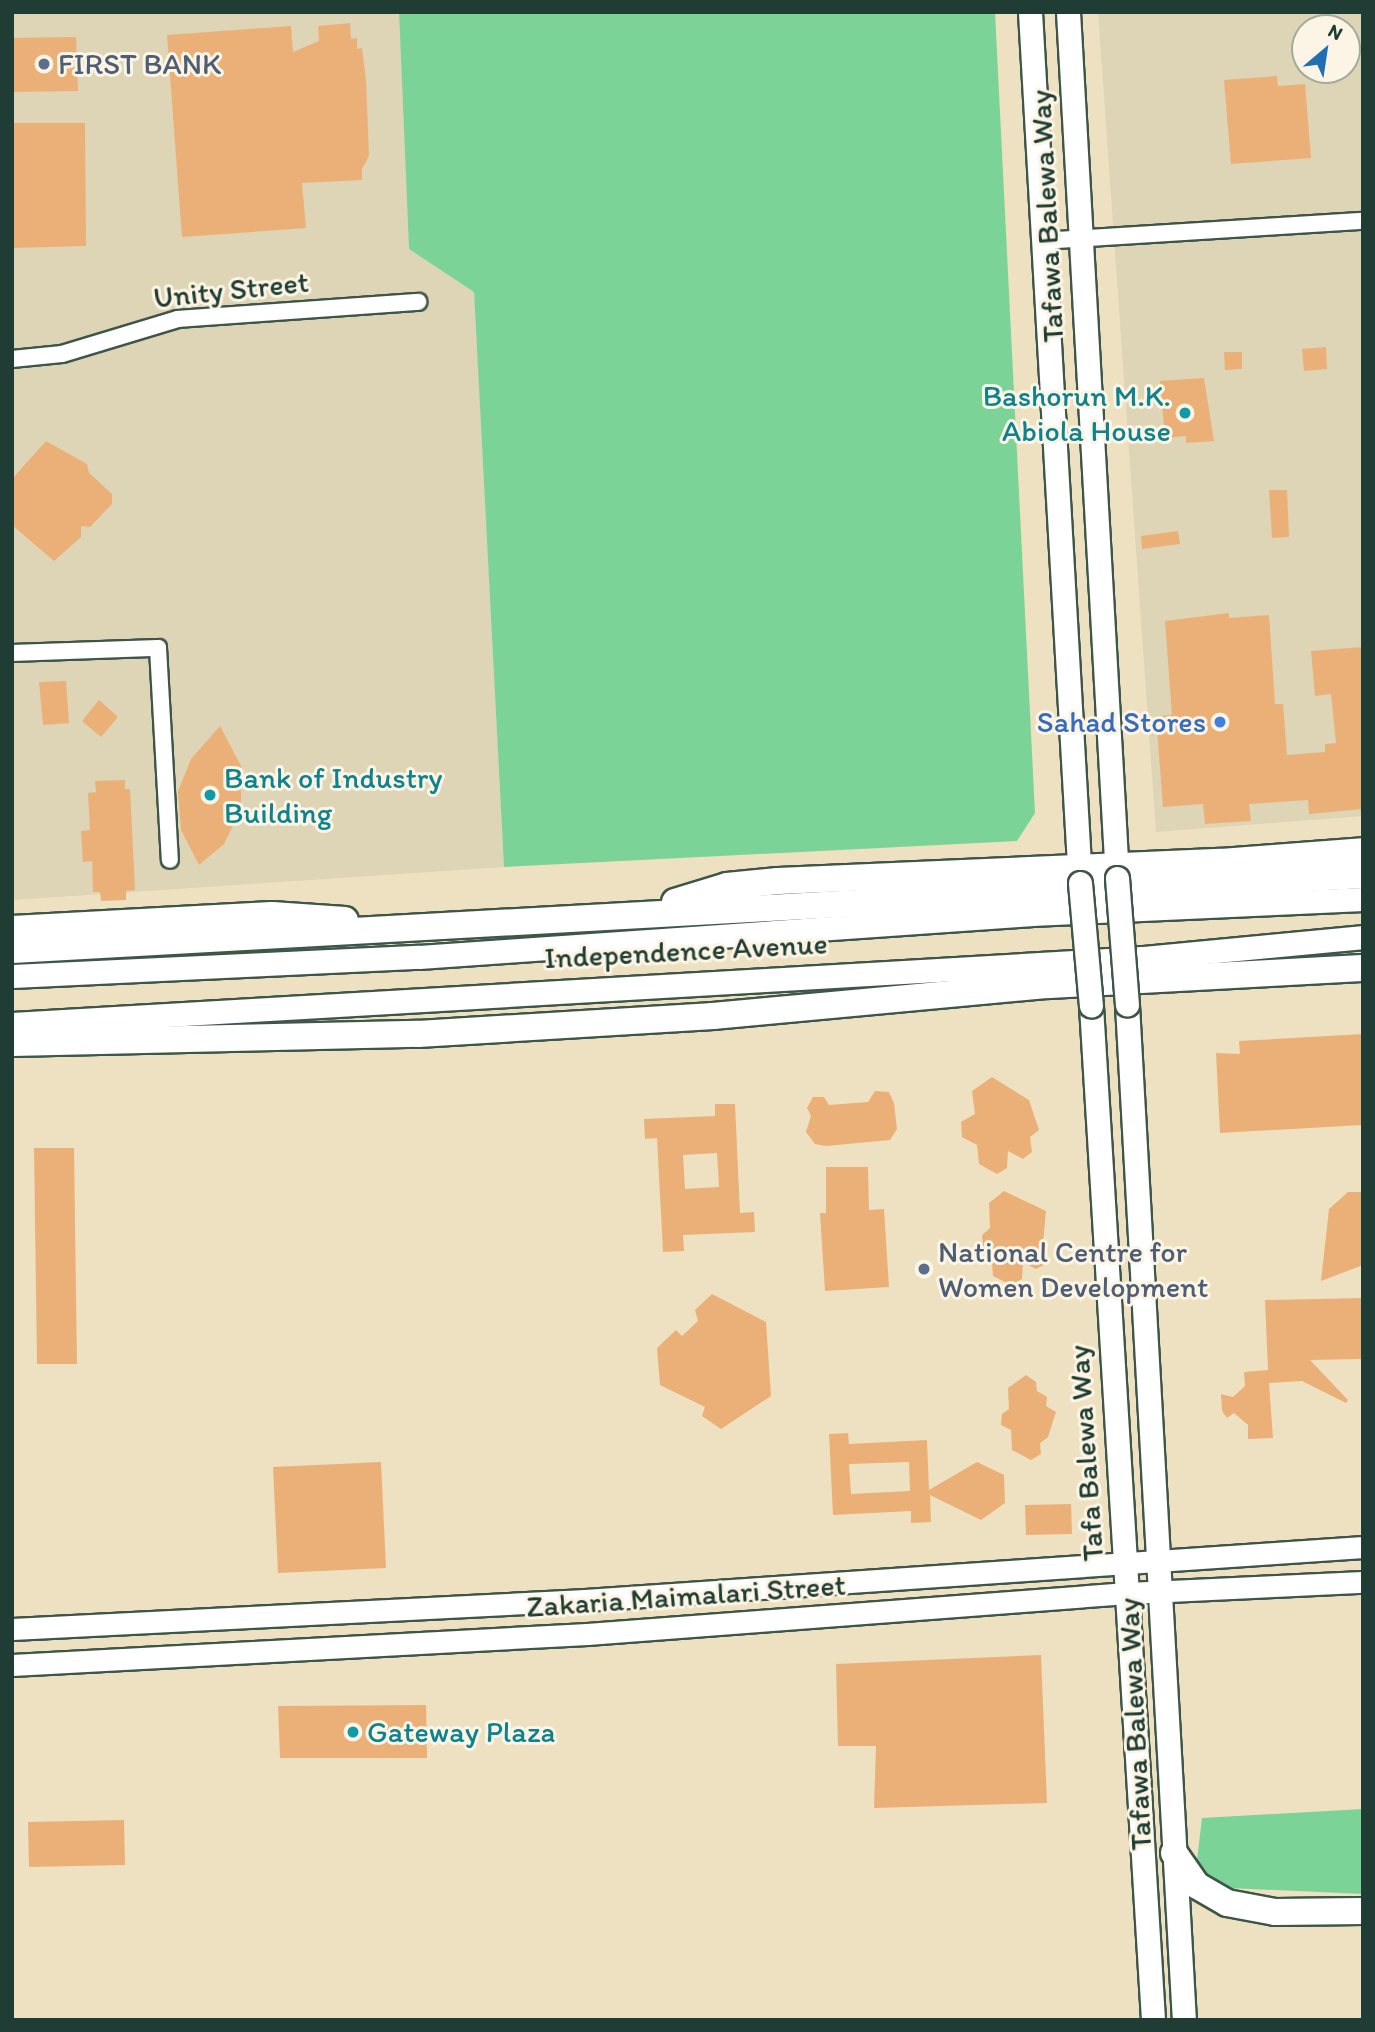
<!DOCTYPE html>
<html>
<head>
<meta charset="utf-8">
<style>
  body { margin:0 }
  #map { position:relative; width:1375px; height:2032px; overflow:hidden; background:#eee1c1; font-family:Itim,sans-serif }
  div>[style] { position:absolute }
  [style*='--x'] { left:calc(var(--x)*1px); top:calc(var(--y)*1px); width:calc(var(--w)*1px); rotate:calc(var(--a)*1deg) }
  .built>* { inset:0; background:#ddd5b5 }
  .green>* { inset:0; background:#7cd397 }
  .building>* { inset:0; background:#ebb078 }
  .roads { filter:drop-shadow(2px 0 #3e5649) drop-shadow(-2px 0 #3e5649) drop-shadow(0 2px #3e5649) drop-shadow(0 -2px #3e5649) }
  .minor>* { height:16px; margin:-8px; padding:0 8px; transform-origin:8px; border-radius:8px; background:#fff }
  .tertiary>* { height:21px; margin:-10.5px; padding:0 10.5px; transform-origin:10.5px; border-radius:10.5px; background:#fff }
  .secondary>* { height:23px; margin:-11.5px; padding:0 11.5px; transform-origin:11.5px; border-radius:11.5px; background:#fff }
  .primary>* { height:26px; margin:-13px; padding:0 13px; transform-origin:13px; border-radius:13px; background:#fff }
  .bridges { filter:drop-shadow(2px 0 #3e5649) drop-shadow(-2px 0 #3e5649) drop-shadow(0 2px #3e5649) drop-shadow(0 -2px #3e5649) }
  .secondary-bridge>* { height:23px; margin:-11.5px; padding:0 11.5px; transform-origin:11.5px; border-radius:11.5px; background:#fff }
  .dots>* { width:19px; height:19px; translate:-50% -50%; box-sizing:border-box; border:4px solid #fcf5e5; border-radius:50% }
  span { translate:-50% -50%; white-space:nowrap; text-align:center; line-height:1.15; -webkit-text-stroke:6px #fcf5e5; paint-order:stroke }
  .service-label { font-size:30px; color:#4e5e75 }
  .left { translate:0 -50%; text-align:left }
  .street-label { font-size:30px; color:#1f3d34 }
  .culture-label { font-size:30px; color:#0d838f }
  .right { translate:-100% -50%; text-align:right }
  .shop-label { font-size:30px; color:#366cbe }
  .frame { position:absolute; inset:0; border:14px solid #1f3d34; pointer-events:none }
  .north { position:absolute; left:1291px; top:14px; width:70px; height:70px; box-sizing:border-box; background:#fcf5e5; border:2px solid #a4ab9e; border-radius:50%; rotate:29deg; font-size:19px; font-weight:700; line-height:28px; text-align:center; color:#1f3d34 }
  .north::after { content:''; display:block; margin:auto; width:24px; height:32px; background:#1f6fb2; clip-path:polygon(50% 0,100% 100%,50% 72%,0 100%) }
</style>
</head>
<body>
<div id="map">
  <div class="built">
    <div style="clip-path:polygon(12px 12px,399px 12px,409px 249px,474px 291px,504px 867px,12px 900px)"></div>
    <div style="clip-path:polygon(evenodd,1098px 12px,1363px 12px,1363px 816px,1156px 832px,1098px 12px,1305px 28px,1347px 28px,1347px 70px,1305px 70px,1305px 28px)"></div>
  </div>
  <div class="green">
    <div style="clip-path:polygon(399px 12px,995px 12px,1035px 813px,1017px 841px,504px 867px,474px 292px,409px 249px)"></div>
    <div style="clip-path:polygon(1363px 1809px,1363px 1894px,1228px 1888px,1196px 1868px,1202px 1818px)"></div>
  </div>
  <div class="building">
    <div style="clip-path:polygon(350px 23px,351px 39px,357px 38px,357px 49px,362px 48px,366px 80px,369px 156px,362px 169px,362px 180px,302px 183px,306px 228px,182px 237px,167px 35px,291px 26px,293px 52px,319px 41px,318px 26px)"></div>
    <div style="clip-path:polygon(76px 37px,78px 91px,12px 92px,12px 38px)"></div>
    <div style="clip-path:polygon(1277px 76px,1278px 86px,1305px 84px,1311px 158px,1231px 164px,1224px 80px)"></div>
    <div style="clip-path:polygon(12px 123px,85px 123px,86px 246px,12px 248px)"></div>
    <div style="clip-path:polygon(1326px 347px,1327px 369px,1304px 371px,1302px 349px)"></div>
    <div style="clip-path:polygon(1224px 352px,1242px 352px,1242px 369px,1225px 370px)"></div>
    <div style="clip-path:polygon(1204px 378px,1214px 441px,1186px 443px,1186px 436px,1165px 438px,1160px 381px)"></div>
    <div style="clip-path:polygon(46px 441px,87px 464px,89px 473px,112px 494px,112px 504px,90px 527px,81px 526px,81px 537px,54px 561px,12px 525px,12px 479px)"></div>
    <div style="clip-path:polygon(1269px 490px,1287px 490px,1289px 537px,1272px 538px)"></div>
    <div style="clip-path:polygon(1178px 531px,1180px 544px,1142px 549px,1141px 536px)"></div>
    <div style="clip-path:polygon(1229px 613px,1229px 618px,1269px 615px,1275px 704px,1283px 704px,1287px 755px,1325px 752px,1325px 744px,1336px 743px,1331px 694px,1315px 696px,1311px 651px,1363px 647px,1363px 809px,1309px 814px,1308px 800px,1249px 804px,1251px 821px,1205px 824px,1203px 804px,1163px 807px,1156px 716px,1172px 715px,1165px 621px)"></div>
    <div style="clip-path:polygon(66px 681px,69px 723px,43px 725px,39px 682px)"></div>
    <div style="clip-path:polygon(99px 700px,118px 717px,101px 737px,82px 721px)"></div>
    <div style="clip-path:polygon(220px 726px,241px 766px,241px 809px,224px 844px,199px 865px,181px 830px,178px 791px,191px 759px)"></div>
    <div style="clip-path:polygon(125px 780px,125px 789px,130px 789px,135px 890px,126px 891px,126px 900px,101px 901px,100px 892px,93px 892px,92px 861px,83px 862px,81px 831px,90px 830px,88px 793px,96px 792px,95px 781px)"></div>
    <div style="clip-path:polygon(1363px 1034px,1363px 1125px,1220px 1133px,1216px 1053px,1240px 1054px,1239px 1041px)"></div>
    <div style="clip-path:polygon(992px 1077px,1029px 1100px,1039px 1130px,1030px 1137px,1032px 1152px,1023px 1159px,1008px 1151px,1007px 1168px,997px 1174px,979px 1164px,977px 1145px,962px 1137px,961px 1122px,975px 1114px,972px 1091px)"></div>
    <div style="clip-path:polygon(875px 1091px,889px 1092px,894px 1103px,897px 1129px,890px 1140px,826px 1146px,815px 1144px,806px 1132px,811px 1116px,807px 1108px,813px 1097px,824px 1097px,829px 1105px,868px 1102px)"></div>
    <div style="clip-path:polygon(evenodd,715px 1104px,735px 1104px,740px 1213px,754px 1212px,755px 1232px,683px 1235px,684px 1251px,663px 1252px,657px 1138px,645px 1139px,644px 1119px,715px 1116px,715px 1104px,717px 1153px,719px 1187px,685px 1189px,683px 1155px,717px 1153px)"></div>
    <div style="clip-path:polygon(34px 1148px,74px 1148px,77px 1364px,37px 1364px)"></div>
    <div style="clip-path:polygon(826px 1167px,868px 1167px,869px 1210px,884px 1209px,889px 1287px,825px 1291px,820px 1213px,826px 1213px)"></div>
    <div style="clip-path:polygon(1004px 1191px,1046px 1211px,1043px 1244px,1048px 1263px,1036px 1269px,1023px 1262px,1022px 1279px,1011px 1285px,993px 1276px,991px 1251px,983px 1246px,982px 1235px,990px 1228px,989px 1203px)"></div>
    <div style="clip-path:polygon(1348px 1192px,1363px 1192px,1363px 1265px,1321px 1281px,1329px 1209px)"></div>
    <div style="clip-path:polygon(712px 1294px,766px 1322px,771px 1396px,721px 1429px,702px 1416px,705px 1407px,660px 1385px,657px 1348px,676px 1330px,682px 1336px,698px 1321px,695px 1310px)"></div>
    <div style="clip-path:polygon(1363px 1298px,1363px 1359px,1310px 1360px,1348px 1400px,1346px 1403px,1302px 1381px,1269px 1383px,1273px 1438px,1248px 1439px,1248px 1425px,1234px 1413px,1227px 1418px,1222px 1411px,1221px 1394px,1233px 1397px,1245px 1386px,1244px 1372px,1268px 1370px,1265px 1300px)"></div>
    <div style="clip-path:polygon(1026px 1375px,1036px 1382px,1037px 1391px,1047px 1397px,1046px 1406px,1056px 1412px,1048px 1437px,1040px 1443px,1041px 1454px,1031px 1460px,1012px 1450px,1011px 1430px,1001px 1425px,1002px 1414px,1009px 1409px,1008px 1388px)"></div>
    <div style="clip-path:polygon(evenodd,848px 1433px,849px 1444px,927px 1440px,929px 1490px,977px 1462px,1004px 1475px,1005px 1503px,981px 1520px,930px 1495px,931px 1522px,911px 1523px,911px 1511px,833px 1515px,829px 1434px,848px 1433px,909px 1462px,910px 1491px,851px 1494px,849px 1464px,909px 1462px)"></div>
    <div style="clip-path:polygon(381px 1462px,386px 1568px,278px 1573px,273px 1467px)"></div>
    <div style="clip-path:polygon(1071px 1504px,1072px 1534px,1026px 1535px,1025px 1505px)"></div>
    <div style="clip-path:polygon(1041px 1655px,1047px 1803px,874px 1808px,876px 1746px,838px 1746px,836px 1664px)"></div>
    <div style="clip-path:polygon(426px 1705px,427px 1758px,280px 1758px,278px 1706px)"></div>
    <div style="clip-path:polygon(124px 1820px,125px 1865px,29px 1867px,28px 1822px)"></div>
  </div>
  <div class="roads">
    <div class="minor">
      <div style="--x:1041;--y:241;--w:323;--a:-3.6"></div>
      <div style="--x:12;--y:359;--w:50;--a:-5.7"></div>
      <div style="--x:62;--y:354;--w:121;--a:-16.8"></div>
      <div style="--x:178;--y:319;--w:241;--a:-4.1"></div>
      <div style="--x:12;--y:653;--w:146;--a:-2"></div>
      <div style="--x:158;--y:648;--w:212;--a:86.8"></div>
    </div>
    <div class="tertiary">
      <div style="--x:12;--y:1629;--w:574;--a:-2.9"></div>
      <div style="--x:585;--y:1600;--w:780;--a:-3.9"></div>
      <div style="--x:12;--y:1665;--w:576;--a:-3.09"></div>
      <div style="--x:587;--y:1634;--w:542;--a:-4.34"></div>
      <div style="--x:1127;--y:1593;--w:236;--a:-2.7"></div>
    </div>
    <div class="secondary">
      <div style="--x:1030;--y:12;--w:872;--a:86.71"></div>
      <div style="--x:1068;--y:12;--w:867;--a:86.76"></div>
      <div style="--x:12;--y:976;--w:407;--a:-2.7"></div>
      <div style="--x:419;--y:957;--w:615;--a:-4.01"></div>
      <div style="--x:1032;--y:914;--w:331;--a:-2.6"></div>
      <div style="--x:1127;--y:1005;--w:1017;--a:86.79"></div>
      <div style="--x:1091;--y:1006;--w:1016;--a:86.5"></div>
      <div style="--x:12;--y:1024;--w:1132;--a:-3.34"></div>
      <div style="--x:1142;--y:958;--w:222;--a:-5.4"></div>
    </div>
    <div class="primary">
      <div style="--x:675;--y:902;--w:54;--a:-17.1"></div>
      <div style="--x:727;--y:886;--w:51;--a:-5.6"></div>
      <div style="--x:778;--y:881;--w:443;--a:-2.5"></div>
      <div style="--x:1221;--y:862;--w:142;--a:-4.4"></div>
      <div style="--x:12;--y:929;--w:260;--a:-3.1"></div>
      <div style="--x:272;--y:915;--w:73;--a:3.9"></div>
      <div style="--x:12;--y:950;--w:1353;--a:-3.18"></div>
      <div style="--x:12;--y:1043;--w:406;--a:-1.3"></div>
      <div style="--x:418;--y:1034;--w:296;--a:-3.5"></div>
      <div style="--x:713;--y:1016;--w:337;--a:-5.3"></div>
      <div style="--x:1049;--y:985;--w:314;--a:-3.1"></div>
      <div style="--x:1174;--y:1853;--w:39;--a:55"></div>
      <div style="--x:1196;--y:1885;--w:36;--a:30"></div>
      <div style="--x:1227;--y:1903;--w:49;--a:10.6"></div>
      <div style="--x:1275;--y:1912;--w:88;--a:-0.7"></div>
    </div>
  </div>
  <div class="bridges">
    <div class="secondary-bridge">
      <div style="--x:1117;--y:878;--w:127;--a:85.5"></div>
      <div style="--x:1080;--y:883;--w:123;--a:84.9"></div>
    </div>
  </div>
  <div class="dots">
    <div style="left:44px;top:64px;background:#5c6f8a"></div>
    <div style="left:1185px;top:413px;background:#0f9aa8"></div>
    <div style="left:1220px;top:722px;background:#3f7fe0"></div>
    <div style="left:210px;top:795px;background:#0f9aa8"></div>
    <div style="left:924px;top:1269px;background:#5c6f8a"></div>
    <div style="left:353px;top:1732px;background:#0f9aa8"></div>
  </div>
  <div class="service-label">
    <span class="left" style="left:58px;top:64px">FIRST BANK</span>
    <span class="left" style="left:938px;top:1269px">National Centre for<br>Women Development</span>
  </div>
  <div class="street-label">
    <span style="left:1047px;top:216px;rotate:-93deg">Tafawa Balewa Way</span>
    <span style="left:231px;top:290px;rotate:-6deg">Unity Street</span>
    <span style="left:686px;top:951px;rotate:-3deg">Independence Avenue</span>
    <span style="left:1086px;top:1453px;rotate:-94deg">Tafa Balewa Way</span>
    <span style="left:686px;top:1596px;rotate:-4deg">Zakaria Maimalari Street</span>
    <span style="left:1135px;top:1724px;rotate:-93deg">Tafawa Balewa Way</span>
  </div>
  <div class="culture-label">
    <span class="right" style="left:1171px;top:413px">Bashorun M.K.<br>Abiola House</span>
    <span class="left" style="left:224px;top:795px">Bank of Industry<br>Building</span>
    <span class="left" style="left:367px;top:1732px">Gateway Plaza</span>
  </div>
  <div class="shop-label">
    <span class="right" style="left:1206px;top:722px">Sahad Stores</span>
  </div>
  <div class="frame"></div>
  <div class="north">N</div>
</div>
</body>
</html>
